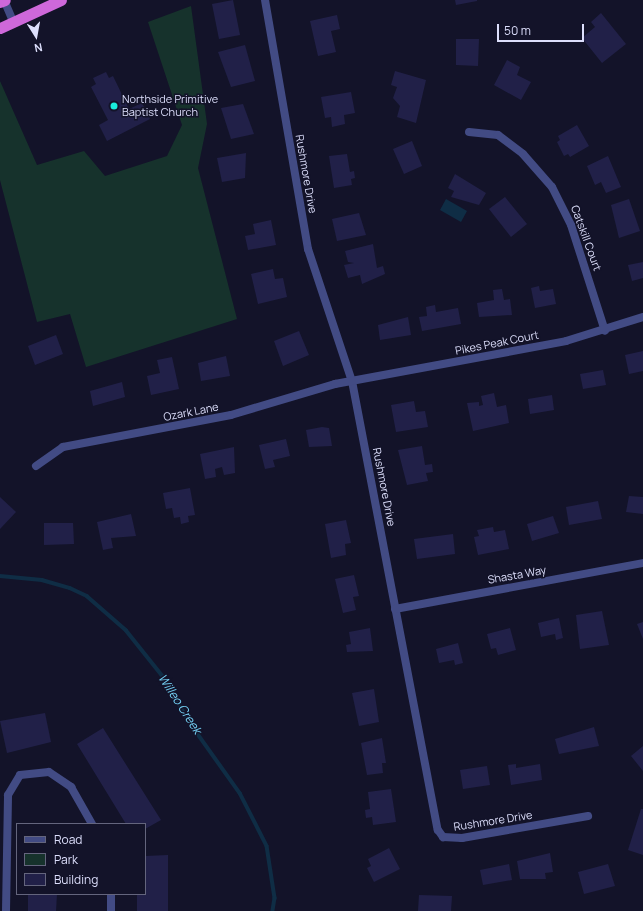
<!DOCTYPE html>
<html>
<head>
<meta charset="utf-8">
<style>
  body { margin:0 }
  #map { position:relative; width:643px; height:911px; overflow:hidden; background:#131329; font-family:Manrope,sans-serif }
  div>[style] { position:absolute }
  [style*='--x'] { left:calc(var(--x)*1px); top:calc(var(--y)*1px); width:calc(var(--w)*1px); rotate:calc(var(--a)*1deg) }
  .green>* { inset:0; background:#16322c }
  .water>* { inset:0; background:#0f2d45 }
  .stream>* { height:3.5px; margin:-1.75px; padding:0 1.75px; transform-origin:1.75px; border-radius:1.75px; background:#0f2d45 }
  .building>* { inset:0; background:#212048 }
  .minor>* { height:8px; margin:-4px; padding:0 4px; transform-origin:4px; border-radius:4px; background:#424b84 }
  .trunk>* { height:11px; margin:-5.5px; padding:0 5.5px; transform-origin:5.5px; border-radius:5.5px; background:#ce68da }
  .dots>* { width:11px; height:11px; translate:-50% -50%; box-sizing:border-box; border:2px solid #131329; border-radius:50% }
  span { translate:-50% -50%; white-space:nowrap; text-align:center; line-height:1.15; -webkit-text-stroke:3px #131329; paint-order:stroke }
  .poi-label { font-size:11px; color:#dddffc }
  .left { translate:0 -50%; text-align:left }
  .street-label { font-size:11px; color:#dddffc }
  .water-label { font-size:12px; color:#73d0f4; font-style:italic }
  .legend { position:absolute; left:16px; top:823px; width:130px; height:72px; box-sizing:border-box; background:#131329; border:1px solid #64657d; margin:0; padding:5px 7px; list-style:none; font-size:12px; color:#dddffc }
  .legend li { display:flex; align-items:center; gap:8px; height:20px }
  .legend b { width:20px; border:1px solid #64657d }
  .north { position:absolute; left:16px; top:16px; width:40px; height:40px; -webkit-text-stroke:3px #131329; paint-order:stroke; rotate:169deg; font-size:11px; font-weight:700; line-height:16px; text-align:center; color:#dddffc }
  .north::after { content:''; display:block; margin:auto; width:14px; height:18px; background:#dddffc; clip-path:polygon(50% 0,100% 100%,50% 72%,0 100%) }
  .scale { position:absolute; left:497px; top:24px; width:87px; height:18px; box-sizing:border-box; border:2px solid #dddffc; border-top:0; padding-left:5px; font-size:12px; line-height:14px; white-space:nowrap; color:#dddffc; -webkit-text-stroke:3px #131329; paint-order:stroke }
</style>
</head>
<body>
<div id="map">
  <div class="green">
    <div style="clip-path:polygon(191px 6px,207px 124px,198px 168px,237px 319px,86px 367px,70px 314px,37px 322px,0 180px,0 81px,37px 165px,84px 151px,105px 176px,167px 156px,182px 125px,148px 22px)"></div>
  </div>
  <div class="water">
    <div style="clip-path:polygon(446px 199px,467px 211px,461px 222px,440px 210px)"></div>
  </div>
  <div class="stream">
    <div style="--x:0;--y:576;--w:42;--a:5.4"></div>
    <div style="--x:42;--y:580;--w:29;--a:16"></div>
    <div style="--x:70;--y:588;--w:19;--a:25"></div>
    <div style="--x:87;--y:596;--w:52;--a:41.1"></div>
    <div style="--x:126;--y:630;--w:63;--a:51.5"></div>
    <div style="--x:165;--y:679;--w:51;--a:60.4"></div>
    <div style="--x:190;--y:723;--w:86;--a:54.5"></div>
    <div style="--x:240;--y:793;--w:59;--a:63"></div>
    <div style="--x:267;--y:846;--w:53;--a:81.3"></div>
    <div style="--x:275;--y:898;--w:13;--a:99"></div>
  </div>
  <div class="building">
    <div style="clip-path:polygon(233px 0,240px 35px,219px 39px,212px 4px)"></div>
    <div style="clip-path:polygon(455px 0,477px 0,477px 1px,456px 5px)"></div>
    <div style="clip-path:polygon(601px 13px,626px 44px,602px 63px,582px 38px,595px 27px,591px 22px)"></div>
    <div style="clip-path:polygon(337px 15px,340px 29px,331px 31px,336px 52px,318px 56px,310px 21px)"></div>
    <div style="clip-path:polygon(456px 39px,479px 39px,478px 66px,456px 65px)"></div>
    <div style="clip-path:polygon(245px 45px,255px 81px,231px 87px,218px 52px)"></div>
    <div style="clip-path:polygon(507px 60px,520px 67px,517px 75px,531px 82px,521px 100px,494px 85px)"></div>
    <div style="clip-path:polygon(395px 71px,426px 80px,416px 123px,397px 117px,400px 106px,393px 98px,397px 87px,391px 85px)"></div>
    <div style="clip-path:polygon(106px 72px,109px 78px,113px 76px,129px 109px,142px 103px,150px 119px,107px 141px,99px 125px,108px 120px,91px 87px,96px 84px,93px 78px)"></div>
    <div style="clip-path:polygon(351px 92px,355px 113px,344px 115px,345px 124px,332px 127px,331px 117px,325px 118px,321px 97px)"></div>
    <div style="clip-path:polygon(243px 104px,254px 134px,231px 139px,221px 108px)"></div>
    <div style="clip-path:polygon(577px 125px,589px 146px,570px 157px,568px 154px,564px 156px,557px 142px,560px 140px,558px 136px)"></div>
    <div style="clip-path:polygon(412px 141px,422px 166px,404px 174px,393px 149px)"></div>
    <div style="clip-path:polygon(246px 153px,245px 178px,222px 182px,217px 158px)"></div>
    <div style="clip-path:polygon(347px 154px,350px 172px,354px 171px,355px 178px,351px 179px,352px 185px,334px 188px,329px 156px)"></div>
    <div style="clip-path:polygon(608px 156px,621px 187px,606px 193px,601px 182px,595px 185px,587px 166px)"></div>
    <div style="clip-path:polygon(455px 174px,486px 193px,479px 205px,451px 197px,454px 191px,448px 188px)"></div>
    <div style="clip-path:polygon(505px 197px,527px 224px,511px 237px,489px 209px)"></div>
    <div style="clip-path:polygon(629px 199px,640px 231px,619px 238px,611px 205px)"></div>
    <div style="clip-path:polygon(359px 213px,366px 235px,337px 241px,332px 219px)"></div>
    <div style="clip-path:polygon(271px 220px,276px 245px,248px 250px,245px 236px,255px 234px,253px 224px)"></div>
    <div style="clip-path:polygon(373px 244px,377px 268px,383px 266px,385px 274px,362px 284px,360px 275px,348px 278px,344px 265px,354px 263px,348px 262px,345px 251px)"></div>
    <div style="clip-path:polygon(643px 262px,643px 278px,632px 281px,628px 265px)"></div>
    <div style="clip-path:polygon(273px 269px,275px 279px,283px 278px,287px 297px,258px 304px,251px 274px)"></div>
    <div style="clip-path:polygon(539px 286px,540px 291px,553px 289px,556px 304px,535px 308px,531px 288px)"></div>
    <div style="clip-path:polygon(502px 289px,504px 300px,510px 299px,512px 315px,479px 317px,477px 303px,494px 300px,493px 290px)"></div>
    <div style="clip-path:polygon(435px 305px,436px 312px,458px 308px,461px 324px,422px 331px,419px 317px,427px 316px,426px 307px)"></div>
    <div style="clip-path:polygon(408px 317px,411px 335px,380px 340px,378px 325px)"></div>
    <div style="clip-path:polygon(299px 331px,309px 355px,283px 366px,274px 341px)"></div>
    <div style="clip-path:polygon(56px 335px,63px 354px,35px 365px,28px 346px)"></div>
    <div style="clip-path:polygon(643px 351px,643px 371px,629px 374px,625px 355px)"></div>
    <div style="clip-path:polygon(226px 356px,230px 376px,201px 381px,198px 363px)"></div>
    <div style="clip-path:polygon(172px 357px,179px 389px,151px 395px,147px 376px,160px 373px,157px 360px)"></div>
    <div style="clip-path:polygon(603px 370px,606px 385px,583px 389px,580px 374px)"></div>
    <div style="clip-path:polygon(122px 382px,125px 397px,93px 406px,90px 391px)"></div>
    <div style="clip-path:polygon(494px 393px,497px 407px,506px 405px,509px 423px,473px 431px,467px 403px,479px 402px,479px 406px,483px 405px,481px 396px)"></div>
    <div style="clip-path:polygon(552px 395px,554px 410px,530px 414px,528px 399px)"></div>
    <div style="clip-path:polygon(414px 401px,416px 412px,425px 411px,428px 427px,396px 432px,391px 405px)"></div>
    <div style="clip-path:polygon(322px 427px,329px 428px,332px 446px,309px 447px,306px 430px)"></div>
    <div style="clip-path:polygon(286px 439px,290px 456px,273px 460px,275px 467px,265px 469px,259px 445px)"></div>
    <div style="clip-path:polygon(422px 446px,425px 465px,432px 464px,433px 472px,426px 473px,428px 481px,407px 485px,398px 450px)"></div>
    <div style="clip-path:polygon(234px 447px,235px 473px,224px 475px,222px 467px,215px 469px,216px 477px,205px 479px,200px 454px)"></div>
    <div style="clip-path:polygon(190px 488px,195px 515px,188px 516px,189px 522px,181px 524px,180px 517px,174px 518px,172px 508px,166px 509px,163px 493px)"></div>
    <div style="clip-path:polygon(629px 496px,643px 497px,643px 514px,626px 512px)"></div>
    <div style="clip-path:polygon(0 497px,16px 512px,0 529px)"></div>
    <div style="clip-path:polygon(598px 501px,602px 519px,569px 525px,566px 507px)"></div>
    <div style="clip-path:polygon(131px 514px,136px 536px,111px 538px,113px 548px,103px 550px,97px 522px)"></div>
    <div style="clip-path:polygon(553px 516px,559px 533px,532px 541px,527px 524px)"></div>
    <div style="clip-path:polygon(346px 520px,351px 543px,345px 544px,346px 555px,331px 558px,325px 524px)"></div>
    <div style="clip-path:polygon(44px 523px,73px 523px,74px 544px,44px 545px)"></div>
    <div style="clip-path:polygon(493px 527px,494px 532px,505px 530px,509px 549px,478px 555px,474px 537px,479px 536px,477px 530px)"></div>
    <div style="clip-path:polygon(453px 534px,455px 554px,417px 559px,414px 539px)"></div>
    <div style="clip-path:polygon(354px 575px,359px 596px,353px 597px,356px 610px,343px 613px,335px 579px)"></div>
    <div style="clip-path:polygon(602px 611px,609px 645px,580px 649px,576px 615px)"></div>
    <div style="clip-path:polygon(559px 618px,563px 638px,556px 640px,555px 634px,541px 637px,538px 623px)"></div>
    <div style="clip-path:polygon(643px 622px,643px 639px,637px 624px)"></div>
    <div style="clip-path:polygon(370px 628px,373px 651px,347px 652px,346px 645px,351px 644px,349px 632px)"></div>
    <div style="clip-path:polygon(510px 628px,516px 650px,498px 655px,496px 648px,491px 649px,487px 634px)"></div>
    <div style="clip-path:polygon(458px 643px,463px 663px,455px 665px,454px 660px,439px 663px,436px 649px)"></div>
    <div style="clip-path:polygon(374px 689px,379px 722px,359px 726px,352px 693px)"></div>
    <div style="clip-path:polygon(45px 713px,51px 742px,7px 753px,0 721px)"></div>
    <div style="clip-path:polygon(594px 727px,599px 746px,559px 754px,555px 739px)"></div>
    <div style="clip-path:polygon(103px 728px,161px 820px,145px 829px,145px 824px,126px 824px,77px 744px)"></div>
    <div style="clip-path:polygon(382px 738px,386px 763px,382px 763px,383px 773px,367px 775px,361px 743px)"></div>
    <div style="clip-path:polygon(643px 746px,643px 771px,631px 756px)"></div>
    <div style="clip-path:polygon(516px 764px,516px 768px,540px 764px,542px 780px,511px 785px,508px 765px)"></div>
    <div style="clip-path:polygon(487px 766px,490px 785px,463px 789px,460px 770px)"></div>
    <div style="clip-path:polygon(391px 789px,396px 822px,373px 825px,372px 817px,366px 818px,365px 810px,370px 809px,368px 792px)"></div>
    <div style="clip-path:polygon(641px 809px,643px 809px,643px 855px,628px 850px)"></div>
    <div style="clip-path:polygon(389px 848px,400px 869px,374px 882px,367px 868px,371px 866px,368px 859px)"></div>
    <div style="clip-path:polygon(550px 853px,553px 872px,545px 873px,546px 879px,520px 879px,517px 861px)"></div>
    <div style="clip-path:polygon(168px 855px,168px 911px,137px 911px,137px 894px,145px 894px,145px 856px)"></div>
    <div style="clip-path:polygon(509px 864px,512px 880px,483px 885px,480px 870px)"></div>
    <div style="clip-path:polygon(608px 864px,615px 886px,584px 894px,578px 872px)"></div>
    <div style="clip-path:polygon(28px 894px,57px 894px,56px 911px,28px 911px)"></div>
    <div style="clip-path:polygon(419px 895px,452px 896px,451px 911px,418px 911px)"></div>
  </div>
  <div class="minor">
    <div style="--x:4;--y:0;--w:23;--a:67"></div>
    <div style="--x:265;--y:0;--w:253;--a:80.2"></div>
    <div style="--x:308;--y:249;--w:139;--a:71.6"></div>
    <div style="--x:352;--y:381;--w:457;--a:79.2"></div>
    <div style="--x:438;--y:830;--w:9;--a:54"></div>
    <div style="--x:443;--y:837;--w:19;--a:3"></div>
    <div style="--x:462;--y:838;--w:128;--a:-9.9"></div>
    <div style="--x:469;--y:132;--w:29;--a:6"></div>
    <div style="--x:498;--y:135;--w:31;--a:37"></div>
    <div style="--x:523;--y:154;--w:44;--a:48.7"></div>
    <div style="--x:552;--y:187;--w:42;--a:63.4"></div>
    <div style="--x:571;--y:225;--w:111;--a:72.2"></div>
    <div style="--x:36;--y:466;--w:33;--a:-35"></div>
    <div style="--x:63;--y:447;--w:171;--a:-10.8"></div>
    <div style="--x:231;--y:415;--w:109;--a:-16.6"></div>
    <div style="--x:335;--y:384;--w:235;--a:-10.5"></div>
    <div style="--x:566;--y:341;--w:81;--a:-17.3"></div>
    <div style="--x:395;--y:609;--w:252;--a:-10.5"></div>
    <div style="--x:111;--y:894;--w:17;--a:90"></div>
    <div style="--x:6;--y:911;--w:116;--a:-89"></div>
    <div style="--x:8;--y:795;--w:23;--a:-59"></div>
    <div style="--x:20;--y:775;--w:29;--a:-6"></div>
    <div style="--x:49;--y:772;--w:27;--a:34"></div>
    <div style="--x:71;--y:787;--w:43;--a:60.4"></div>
  </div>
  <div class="trunk">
    <div style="--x:0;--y:2;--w:5;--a:-22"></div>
    <div style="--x:0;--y:28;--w:67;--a:-24.7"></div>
  </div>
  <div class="dots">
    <div style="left:114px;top:106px;background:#19eddc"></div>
  </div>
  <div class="poi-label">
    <span class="left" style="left:122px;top:106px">Northside Primitive<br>Baptist Church</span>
  </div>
  <div class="street-label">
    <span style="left:306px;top:174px;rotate:80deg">Rushmore Drive</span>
    <span style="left:586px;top:238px;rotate:70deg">Catskill Court</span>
    <span style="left:497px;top:343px;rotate:-11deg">Pikes Peak Court</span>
    <span style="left:191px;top:412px;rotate:-11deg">Ozark Lane</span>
    <span style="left:384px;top:487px;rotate:79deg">Rushmore Drive</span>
    <span style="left:517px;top:575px;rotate:-10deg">Shasta Way</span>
    <span style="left:493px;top:821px;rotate:-9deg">Rushmore Drive</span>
  </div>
  <div class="water-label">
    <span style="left:180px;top:704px;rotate:57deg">Willeo Creek</span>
  </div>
  <ul class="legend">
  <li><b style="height:5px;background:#424b84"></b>Road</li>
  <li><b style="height:11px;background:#16322c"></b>Park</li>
  <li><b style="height:11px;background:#212048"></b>Building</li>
  </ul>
  <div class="north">N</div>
  <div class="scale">50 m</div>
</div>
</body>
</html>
